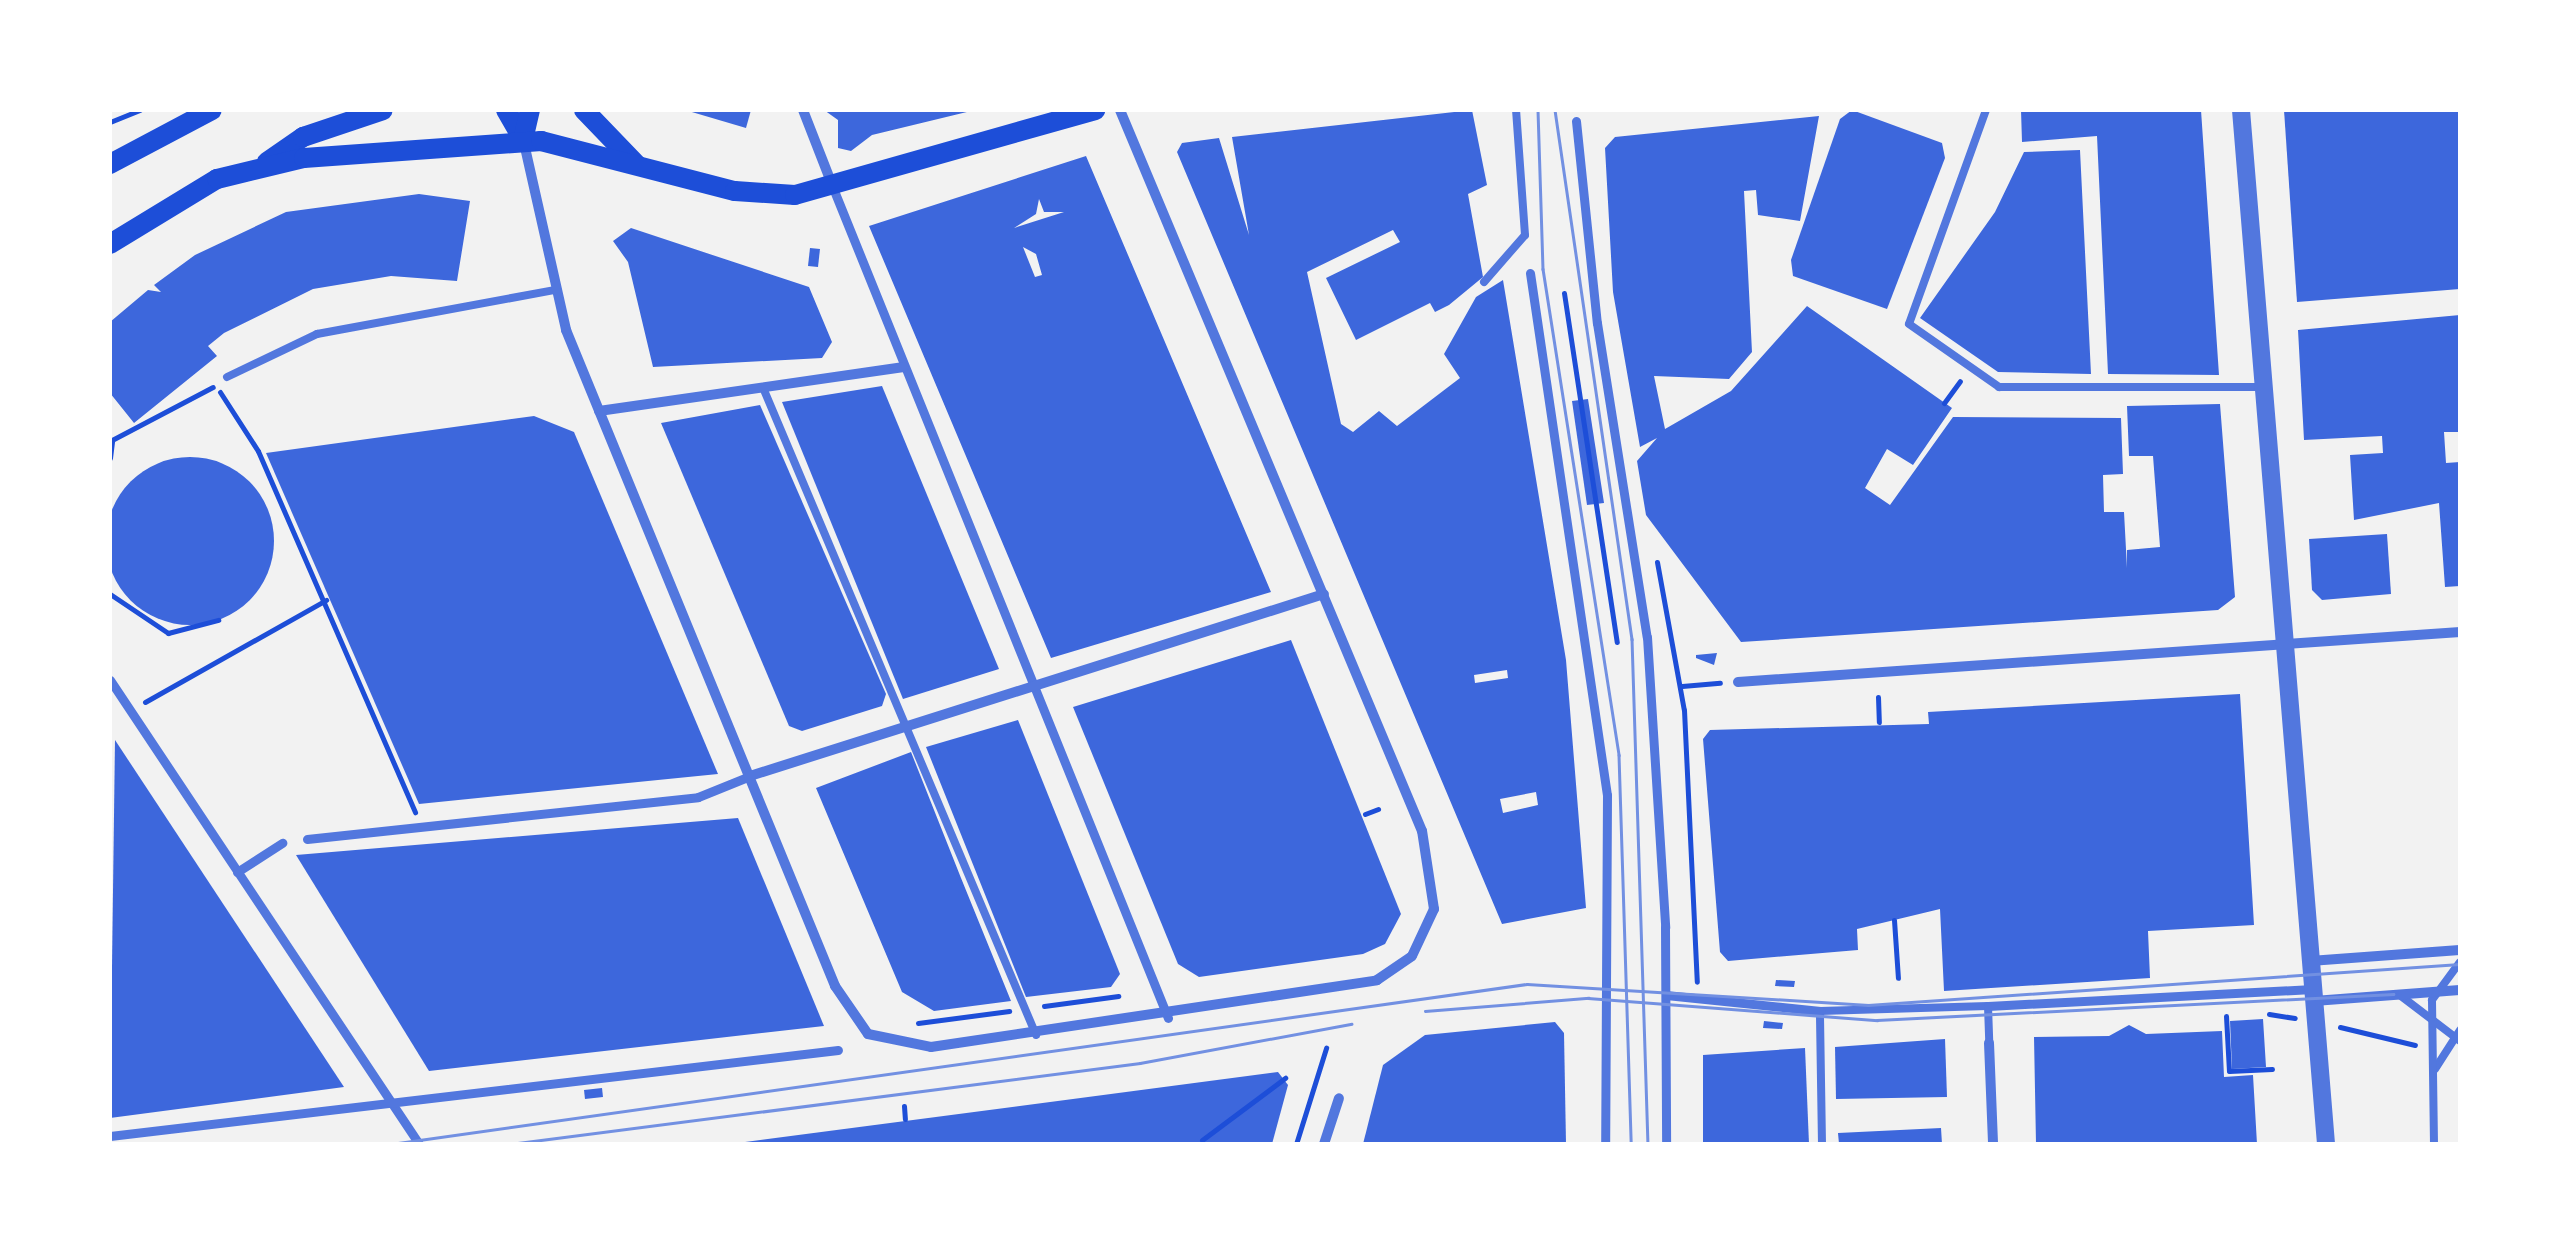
<!DOCTYPE html>
<html>
<head>
<meta charset="utf-8">
<style>
  body { margin:0 }
  #map { position:relative; width:2570px; height:1254px; overflow:hidden; background:#f2f2f2; font-family:"Golos Text",sans-serif }
  div>[style] { position:absolute }
  [style*='--x'] { left:calc(var(--x)*1px); top:calc(var(--y)*1px); width:calc(var(--w)*1px); rotate:calc(var(--a)*1deg) }
  .building>* { inset:0; background:#3d67dc }
  .round { border-radius:50% }
  .path>* { height:5px; margin:-2.5px; padding:0 2.5px; transform-origin:2.5px; border-radius:2.5px; background:#1d4ed8 }
  .service>* { height:8px; margin:-4px; padding:0 4px; transform-origin:4px; border-radius:4px; background:#5277de }
  .pedestrian>* { height:9px; margin:-4.5px; padding:0 4.5px; transform-origin:4.5px; border-radius:4.5px; background:#5277de }
  .minor>* { height:10px; margin:-5px; padding:0 5px; transform-origin:5px; border-radius:5px; background:#5277de }
  .tertiary>* { height:18px; margin:-9px; padding:0 9px; transform-origin:9px; border-radius:9px; background:#5277de }
  .secondary>* { height:20px; margin:-10px; padding:0 10px; transform-origin:10px; border-radius:10px; background:#1d4ed8 }
  .tram>* { height:2.5px; margin:-1.25px; padding:0 1.25px; transform-origin:1.25px; border-radius:1.25px; background:#7290e2 }
  span { translate:-50% -50%; white-space:nowrap; text-align:center; line-height:1.15; -webkit-text-stroke:10px #fff; paint-order:stroke }
  .frame { position:absolute; inset:0; border:112px solid #fff; pointer-events:none }
</style>
</head>
<body>
<div id="map">
  <div class="building">
    <div style="clip-path:polygon(685px 110px,751px 110px,746px 128px)"></div>
    <div style="clip-path:polygon(824px 110px,971px 110px,971px 111px,872px 135px,851px 151px,838px 148px,838px 120px)"></div>
    <div style="clip-path:polygon(evenodd,1472px 110px,1487px 185px,1468px 194px,1483px 277px,1449px 305px,1435px 312px,1430px 303px,1356px 340px,1326px 278px,1400px 242px,1393px 230px,1307px 272px,1341px 424px,1353px 432px,1379px 411px,1397px 426px,1460px 378px,1444px 354px,1476px 297px,1503px 280px,1566px 660px,1586px 908px,1502px 924px,1177px 152px,1182px 143px,1219px 138px,1249px 235px,1232px 137px,1472px 110px,1507px 670px,1508px 678px,1475px 683px,1474px 675px,1507px 670px,1472px 110px,1536px 792px,1538px 805px,1503px 813px,1500px 799px,1536px 792px)"></div>
    <div style="clip-path:polygon(1852px 110px,1942px 143px,1945px 158px,1887px 309px,1793px 276px,1791px 260px,1840px 119px)"></div>
    <div style="clip-path:polygon(2021px 110px,2201px 110px,2219px 375px,2108px 374px,2097px 136px,2022px 142px)"></div>
    <div style="clip-path:polygon(2284px 110px,2460px 110px,2460px 289px,2297px 302px)"></div>
    <div style="clip-path:polygon(1819px 116px,1800px 221px,1758px 215px,1756px 190px,1744px 191px,1752px 352px,1729px 379px,1654px 376px,1665px 429px,1731px 391px,1807px 306px,1952px 408px,1913px 465px,1887px 449px,1865px 488px,1890px 505px,1953px 417px,2121px 418px,2123px 474px,2103px 475px,2104px 512px,2124px 512px,2127px 568px,2127px 550px,2160px 547px,2153px 456px,2129px 456px,2127px 406px,2220px 404px,2235px 597px,2218px 610px,1741px 642px,1646px 515px,1637px 461px,1657px 438px,1640px 447px,1613px 292px,1605px 148px,1615px 137px)"></div>
    <div style="clip-path:polygon(2080px 150px,2091px 374px,1998px 372px,1920px 318px,1995px 212px,2024px 152px)"></div>
    <div style="clip-path:polygon(evenodd,1086px 156px,1271px 592px,1051px 658px,869px 226px,1086px 156px,1039px 199px,1044px 212px,1064px 212px,1014px 228px,1036px 214px,1039px 199px,1086px 156px,1023px 247px,1036px 254px,1042px 275px,1035px 277px,1023px 247px)"></div>
    <div style="clip-path:polygon(419px 194px,470px 201px,457px 281px,391px 276px,313px 289px,224px 333px,208px 346px,217px 356px,134px 423px,110px 393px,110px 322px,148px 290px,161px 292px,154px 285px,195px 255px,286px 212px)"></div>
    <div style="clip-path:polygon(631px 228px,809px 287px,832px 342px,822px 358px,653px 367px,628px 262px,613px 241px)"></div>
    <div style="clip-path:polygon(810px 248px,820px 249px,818px 267px,808px 266px)"></div>
    <div style="clip-path:polygon(2460px 315px,2460px 432px,2444px 432px,2446px 463px,2460px 462px,2460px 586px,2445px 587px,2439px 503px,2354px 520px,2350px 455px,2383px 453px,2382px 436px,2304px 440px,2298px 330px)"></div>
    <div style="clip-path:polygon(882px 386px,999px 669px,903px 699px,782px 402px)"></div>
    <div style="clip-path:polygon(1588px 399px,1604px 503px,1587px 505px,1572px 401px)"></div>
    <div style="clip-path:polygon(760px 405px,886px 694px,882px 706px,802px 731px,789px 726px,661px 423px)"></div>
    <div style="clip-path:polygon(534px 416px,574px 432px,718px 774px,419px 804px,266px 453px)"></div>
    <div class="round" style="left:106px;top:457px;width:168px;height:168px"></div>
    <div style="clip-path:polygon(2387px 534px,2391px 594px,2322px 600px,2312px 590px,2309px 539px)"></div>
    <div style="clip-path:polygon(1291px 640px,1401px 914px,1385px 944px,1363px 954px,1199px 977px,1178px 964px,1073px 707px)"></div>
    <div style="clip-path:polygon(1717px 653px,1714px 665px,1696px 658px,1696px 655px)"></div>
    <div style="clip-path:polygon(2240px 694px,2254px 925px,2148px 931px,2150px 978px,1944px 991px,1940px 909px,1857px 929px,1858px 950px,1728px 961px,1720px 952px,1703px 739px,1710px 730px,1929px 724px,1928px 712px)"></div>
    <div style="clip-path:polygon(1018px 720px,1120px 974px,1111px 987px,1026px 997px,926px 747px)"></div>
    <div style="clip-path:polygon(115px 740px,344px 1087px,110px 1118px)"></div>
    <div style="clip-path:polygon(911px 752px,961px 878px,1011px 1001px,934px 1011px,902px 992px,816px 788px)"></div>
    <div style="clip-path:polygon(738px 818px,824px 1026px,429px 1071px,296px 855px)"></div>
    <div style="clip-path:polygon(1776px 980px,1795px 981px,1794px 987px,1775px 986px)"></div>
    <div style="clip-path:polygon(2263px 1019px,2266px 1067px,2232px 1069px,2230px 1021px)"></div>
    <div style="clip-path:polygon(1764px 1021px,1783px 1023px,1782px 1029px,1763px 1028px)"></div>
    <div style="clip-path:polygon(1555px 1022px,1564px 1033px,1566px 1144px,1363px 1144px,1383px 1065px,1425px 1035px)"></div>
    <div style="clip-path:polygon(2129px 1025px,2146px 1034px,2222px 1031px,2224px 1077px,2253px 1075px,2257px 1144px,2036px 1144px,2034px 1037px,2109px 1036px)"></div>
    <div style="clip-path:polygon(1945px 1039px,1947px 1097px,1836px 1099px,1835px 1047px)"></div>
    <div style="clip-path:polygon(1805px 1048px,1809px 1144px,1703px 1144px,1703px 1055px)"></div>
    <div style="clip-path:polygon(1278px 1072px,1288px 1085px,1272px 1144px,730px 1144px)"></div>
    <div style="clip-path:polygon(602px 1088px,603px 1097px,585px 1099px,584px 1090px)"></div>
    <div style="clip-path:polygon(1941px 1128px,1942px 1144px,1839px 1144px,1838px 1133px)"></div>
  </div>
  <div class="path">
    <div style="--x:110;--y:122;--w:32;--a:-22"></div>
    <div style="--x:1564;--y:293;--w:353;--a:81.4"></div>
    <div style="--x:220;--y:392;--w:70;--a:57.2"></div>
    <div style="--x:258;--y:451;--w:394;--a:66.5"></div>
    <div style="--x:1944;--y:403;--w:27;--a:-54"></div>
    <div style="--x:110;--y:441;--w:116;--a:-27.7"></div>
    <div style="--x:110;--y:458;--w:17;--a:-83"></div>
    <div style="--x:1657;--y:562;--w:150;--a:79.7"></div>
    <div style="--x:1684;--y:710;--w:272;--a:87.3"></div>
    <div style="--x:110;--y:594;--w:70;--a:33.9"></div>
    <div style="--x:168;--y:633;--w:52;--a:-14.6"></div>
    <div style="--x:1682;--y:686;--w:38;--a:-5"></div>
    <div style="--x:1878;--y:697;--w:25;--a:88"></div>
    <div style="--x:145;--y:702;--w:208;--a:-29.4"></div>
    <div style="--x:1365;--y:814;--w:14;--a:-21"></div>
    <div style="--x:1894;--y:920;--w:58;--a:86.1"></div>
    <div style="--x:1044;--y:1006;--w:75;--a:-7.7"></div>
    <div style="--x:2269;--y:1014;--w:26;--a:9"></div>
    <div style="--x:2226;--y:1016;--w:55;--a:86.9"></div>
    <div style="--x:2229;--y:1071;--w:43;--a:-2.7"></div>
    <div style="--x:918;--y:1023;--w:92;--a:-7.5"></div>
    <div style="--x:2340;--y:1027;--w:77;--a:13.5"></div>
    <div style="--x:904;--y:1106;--w:13;--a:86"></div>
    <div style="--x:1202;--y:1140;--w:104;--a:-36.8"></div>
    <div style="--x:1296;--y:1144;--w:101;--a:-72.6"></div>
    <div style="--x:1485;--y:1144;--w:13;--a:0"></div>
  </div>
  <div class="service">
    <div style="--x:1986;--y:110;--w:227;--a:109.8"></div>
    <div style="--x:1909;--y:324;--w:110;--a:35"></div>
    <div style="--x:1999;--y:387;--w:260;--a:0"></div>
    <div style="--x:1484;--y:282;--w:62;--a:-48.9"></div>
    <div style="--x:1525;--y:235;--w:125;--a:-94.1"></div>
    <div style="--x:227;--y:377;--w:100;--a:-25.5"></div>
    <div style="--x:317;--y:334;--w:241;--a:-10.5"></div>
    <div style="--x:764;--y:390;--w:700;--a:67.13"></div>
    <div style="--x:2401;--y:996;--w:74;--a:37.3"></div>
    <div style="--x:2435;--y:1069;--w:46;--a:-57.3"></div>
    <div style="--x:1822;--y:1144;--w:133;--a:-90.9"></div>
    <div style="--x:1820;--y:1011;--w:168;--a:-1.7"></div>
    <div style="--x:1988;--y:1006;--w:37;--a:88"></div>
    <div style="--x:2434;--y:1144;--w:144;--a:-90.8"></div>
    <div style="--x:2432;--y:1000;--w:47;--a:-53.6"></div>
  </div>
  <div class="pedestrian">
    <div style="--x:1576;--y:121;--w:203;--a:84.1"></div>
    <div style="--x:1597;--y:323;--w:318;--a:81"></div>
    <div style="--x:1647;--y:637;--w:291;--a:86.4"></div>
    <div style="--x:1665;--y:927;--w:217;--a:89.7"></div>
    <div style="--x:833;--y:188;--w:895;--a:68.02"></div>
    <div style="--x:1530;--y:273;--w:528;--a:81.61"></div>
    <div style="--x:1607;--y:795;--w:349;--a:90.3"></div>
    <div style="--x:110;--y:680;--w:557;--a:56.34"></div>
    <div style="--x:307;--y:839;--w:393;--a:-6.1"></div>
    <div style="--x:698;--y:797;--w:56;--a:-22"></div>
    <div style="--x:237;--y:872;--w:54;--a:-32.8"></div>
    <div style="--x:1666;--y:995;--w:155;--a:5.9"></div>
    <div style="--x:1988;--y:1006;--w:325;--a:-3"></div>
    <div style="--x:110;--y:1136;--w:733;--a:-6.74"></div>
  </div>
  <div class="minor">
    <div style="--x:803;--y:110;--w:83;--a:68.7"></div>
    <div style="--x:524;--y:143;--w:192;--a:77.3"></div>
    <div style="--x:566;--y:330;--w:709;--a:67.7"></div>
    <div style="--x:835;--y:986;--w:58;--a:55.5"></div>
    <div style="--x:868;--y:1034;--w:64;--a:11.7"></div>
    <div style="--x:931;--y:1047;--w:451;--a:-8.5"></div>
    <div style="--x:1377;--y:980;--w:42;--a:-34.4"></div>
    <div style="--x:1412;--y:956;--w:52;--a:-64.9"></div>
    <div style="--x:1434;--y:909;--w:79;--a:-98.7"></div>
    <div style="--x:1422;--y:831;--w:782;--a:-112.73"></div>
    <div style="--x:599;--y:411;--w:308;--a:-8.2"></div>
    <div style="--x:1738;--y:682;--w:724;--a:-3.96"></div>
    <div style="--x:750;--y:776;--w:602;--a:-17.59"></div>
    <div style="--x:2310;--y:961;--w:150;--a:-4.2"></div>
    <div style="--x:2314;--y:1001;--w:146;--a:-4.3"></div>
    <div style="--x:1989;--y:1043;--w:101;--a:87.7"></div>
    <div style="--x:1324;--y:1144;--w:48;--a:-71.9"></div>
  </div>
  <div class="tertiary">
    <div style="--x:2241;--y:110;--w:1037;--a:85.3"></div>
  </div>
  <div class="secondary">
    <div style="--x:506;--y:110;--w:34;--a:60"></div>
    <div style="--x:584;--y:110;--w:76;--a:46.1"></div>
    <div style="--x:523;--y:140;--w:31;--a:-77"></div>
    <div style="--x:267;--y:162;--w:44;--a:-34.8"></div>
    <div style="--x:303;--y:137;--w:84;--a:-18.6"></div>
    <div style="--x:110;--y:164;--w:115;--a:-27.9"></div>
    <div style="--x:110;--y:244;--w:125;--a:-31.3"></div>
    <div style="--x:217;--y:179;--w:89;--a:-13.6"></div>
    <div style="--x:304;--y:158;--w:238;--a:-4.1"></div>
    <div style="--x:541;--y:141;--w:200;--a:14.5"></div>
    <div style="--x:735;--y:191;--w:60;--a:3.8"></div>
    <div style="--x:795;--y:195;--w:312;--a:-15.8"></div>
  </div>
  <div class="tram">
    <div style="--x:1538;--y:110;--w:159;--a:88.2"></div>
    <div style="--x:1543;--y:269;--w:492;--a:81.1"></div>
    <div style="--x:1619;--y:755;--w:389;--a:88.2"></div>
    <div style="--x:1555;--y:110;--w:535;--a:81.72"></div>
    <div style="--x:1632;--y:639;--w:505;--a:88.19"></div>
    <div style="--x:1425;--y:1011;--w:164;--a:-4.6"></div>
    <div style="--x:1588;--y:998;--w:290;--a:4.4"></div>
    <div style="--x:1877;--y:1020;--w:517;--a:-2.88"></div>
    <div style="--x:391;--y:1144;--w:1147;--a:-8.02"></div>
    <div style="--x:1527;--y:984;--w:342;--a:3.5"></div>
    <div style="--x:1868;--y:1005;--w:593;--a:-3.96"></div>
    <div style="--x:510;--y:1144;--w:635;--a:-7.33"></div>
    <div style="--x:1140;--y:1063;--w:215;--a:-10.5"></div>
  </div>
  <div class="frame"></div>
</div>
</body>
</html>
